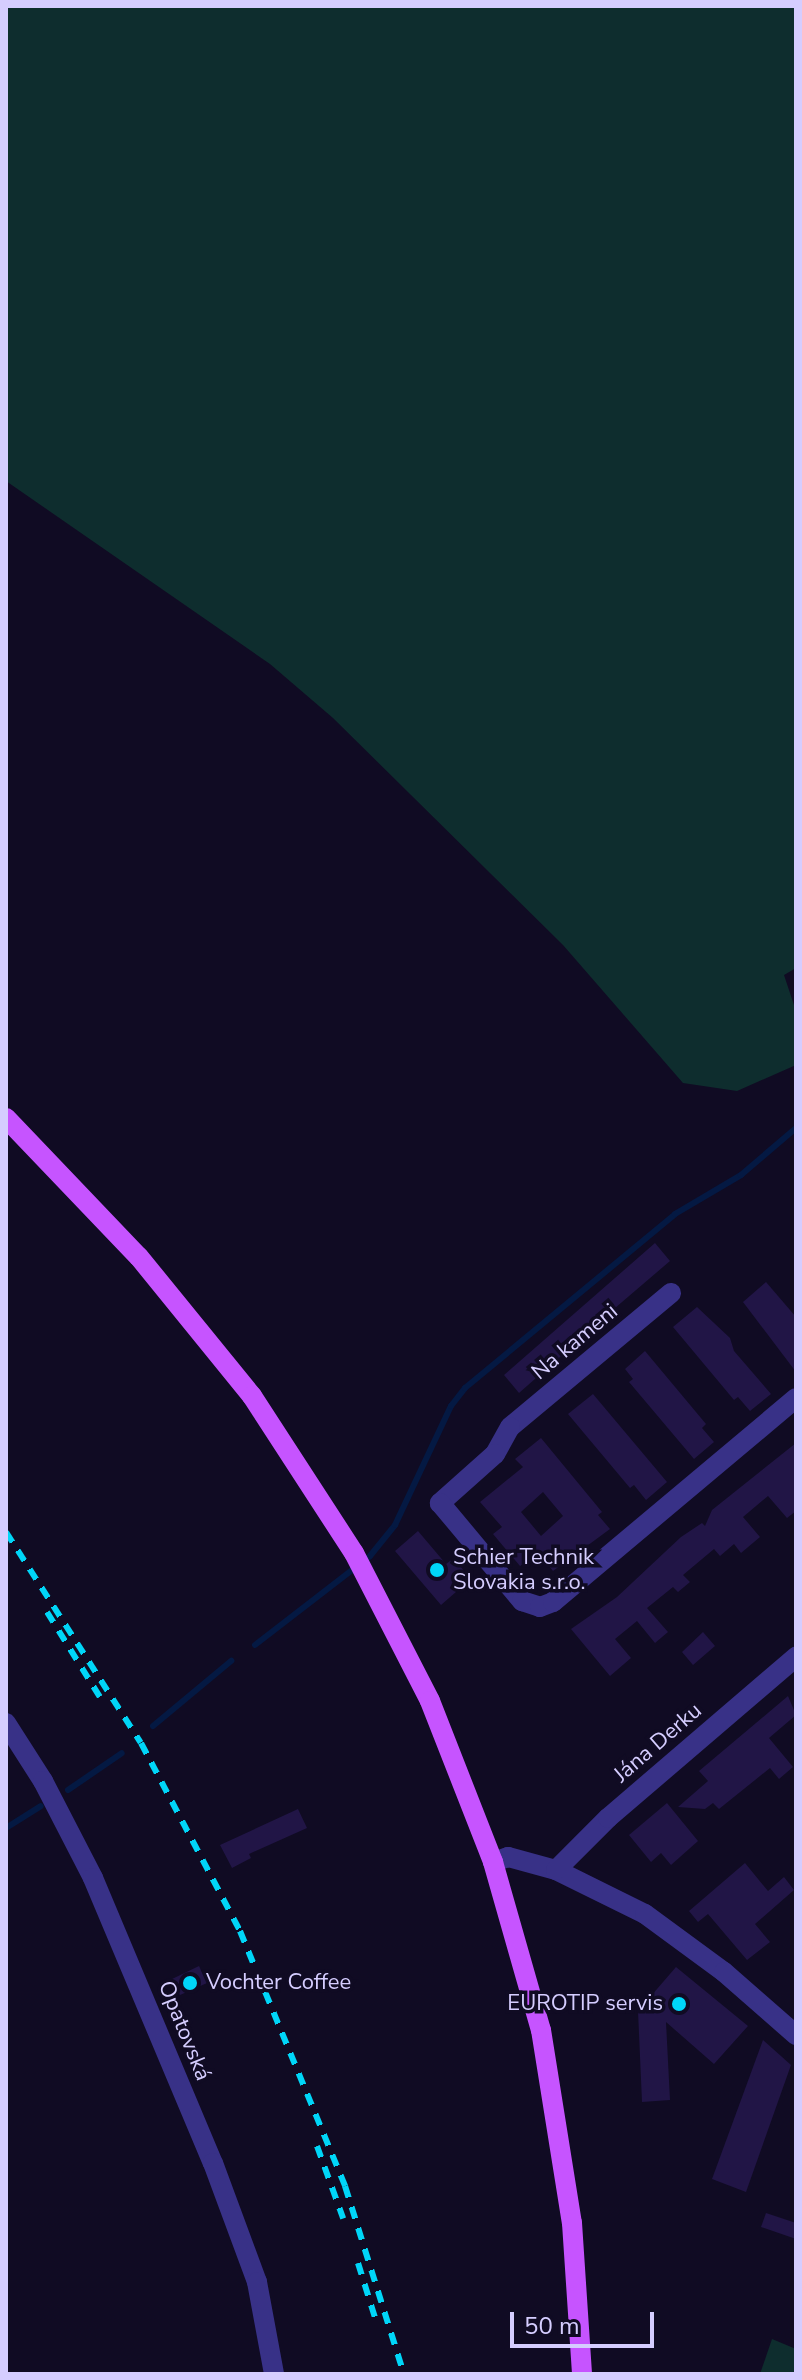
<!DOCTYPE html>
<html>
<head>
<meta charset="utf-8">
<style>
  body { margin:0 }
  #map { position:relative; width:802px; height:2380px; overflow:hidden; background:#100b23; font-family:"Nunito Sans",sans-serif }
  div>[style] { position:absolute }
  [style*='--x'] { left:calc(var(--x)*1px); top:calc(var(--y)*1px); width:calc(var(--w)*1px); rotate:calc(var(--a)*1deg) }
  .green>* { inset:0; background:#0e2d2e }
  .stream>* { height:6px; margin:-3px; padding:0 3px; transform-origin:3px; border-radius:3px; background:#041943 }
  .building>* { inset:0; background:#211546 }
  .minor>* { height:20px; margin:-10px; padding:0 10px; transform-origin:10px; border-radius:10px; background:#383187 }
  .major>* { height:20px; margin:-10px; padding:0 10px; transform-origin:10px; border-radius:10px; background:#c654ff }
  .rail>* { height:6px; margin-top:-3px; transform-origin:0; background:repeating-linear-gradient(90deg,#00d6f8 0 12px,transparent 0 22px) }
  .dots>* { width:22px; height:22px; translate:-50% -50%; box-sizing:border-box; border:4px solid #100b23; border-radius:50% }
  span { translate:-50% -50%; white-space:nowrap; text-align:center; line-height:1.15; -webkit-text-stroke:7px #100b23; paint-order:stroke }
  .street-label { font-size:22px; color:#d5cdff }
  .poi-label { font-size:22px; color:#d5cdff }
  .left { translate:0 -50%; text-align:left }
  .right { translate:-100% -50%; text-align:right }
  .frame { position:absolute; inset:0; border:8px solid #d5cdff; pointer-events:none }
  .scale { position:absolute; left:510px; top:2312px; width:144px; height:36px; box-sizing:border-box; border:4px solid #d5cdff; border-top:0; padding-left:10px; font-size:24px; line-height:28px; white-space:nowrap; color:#d5cdff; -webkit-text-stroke:6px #100b23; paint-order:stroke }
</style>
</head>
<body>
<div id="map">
  <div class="green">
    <div style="clip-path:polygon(6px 6px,796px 6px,796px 968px,784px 975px,796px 1011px,796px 1065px,737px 1091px,683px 1083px,563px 945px,333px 718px,270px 664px,6px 481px)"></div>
    <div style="clip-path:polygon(772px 2339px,796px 2349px,796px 2374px,760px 2374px)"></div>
  </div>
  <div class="stream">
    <div style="--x:255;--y:1645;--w:145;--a:-37.7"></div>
    <div style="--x:370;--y:1556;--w:40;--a:-51"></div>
    <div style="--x:395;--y:1525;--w:132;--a:-64.8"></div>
    <div style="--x:451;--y:1406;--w:23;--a:-52"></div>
    <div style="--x:465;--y:1388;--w:273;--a:-39.6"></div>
    <div style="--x:675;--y:1214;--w:77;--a:-30.6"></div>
    <div style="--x:741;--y:1175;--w:72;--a:-40.5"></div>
    <div style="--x:153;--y:1726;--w:102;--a:-39.8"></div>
    <div style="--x:68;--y:1790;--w:65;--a:-34.4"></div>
    <div style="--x:6;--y:1828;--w:41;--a:-32.2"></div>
  </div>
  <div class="building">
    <div style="clip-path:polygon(655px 1243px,670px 1261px,587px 1332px,583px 1328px,585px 1335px,519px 1393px,504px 1375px)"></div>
    <div style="clip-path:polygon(766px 1282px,796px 1317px,796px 1372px,743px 1302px)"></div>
    <div style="clip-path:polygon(697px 1307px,730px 1338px,734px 1351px,771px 1394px,750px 1411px,738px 1397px,734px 1400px,673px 1327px)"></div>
    <div style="clip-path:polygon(645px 1351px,706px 1424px,702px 1428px,714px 1442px,694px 1459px,629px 1382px,633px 1379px,625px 1369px)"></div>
    <div style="clip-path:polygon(593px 1394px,667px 1482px,646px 1500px,634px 1485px,630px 1488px,568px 1414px)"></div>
    <div style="clip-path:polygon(evenodd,541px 1438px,602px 1512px,598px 1515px,610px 1529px,553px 1571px,539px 1554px,520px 1566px,493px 1534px,502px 1527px,480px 1502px,523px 1467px,515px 1459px,541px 1438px,543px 1492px,563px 1516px,541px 1536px,521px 1512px,543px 1492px)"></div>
    <div style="clip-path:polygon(796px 1443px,796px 1511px,787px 1518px,768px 1496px,743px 1517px,760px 1537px,741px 1553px,734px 1544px,720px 1556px,714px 1549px,683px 1575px,690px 1582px,678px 1592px,673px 1587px,647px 1608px,668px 1632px,655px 1643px,637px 1621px,615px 1639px,631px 1658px,610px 1676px,571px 1629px,617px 1597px,681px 1537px,702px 1523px,705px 1526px,712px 1510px)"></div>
    <div style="clip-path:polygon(418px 1531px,446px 1564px,454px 1558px,467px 1575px,460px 1581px,464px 1585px,441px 1605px,395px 1551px)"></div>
    <div style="clip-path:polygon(703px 1632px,715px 1646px,693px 1665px,682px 1652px)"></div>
    <div style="clip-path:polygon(788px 1696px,796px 1715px,769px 1738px,793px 1767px,779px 1779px,770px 1768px,719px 1809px,713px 1803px,705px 1809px,678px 1807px,708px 1781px,699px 1771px)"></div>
    <div style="clip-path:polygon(667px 1803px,698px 1841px,671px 1865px,661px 1853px,651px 1862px,629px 1835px)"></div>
    <div style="clip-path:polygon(298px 1809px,307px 1828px,249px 1854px,251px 1858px,232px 1868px,220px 1845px)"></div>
    <div style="clip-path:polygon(745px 1863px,768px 1891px,784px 1877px,794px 1890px,755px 1924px,770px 1942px,747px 1960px,708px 1914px,698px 1922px,689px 1911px)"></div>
    <div style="clip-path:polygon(199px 1966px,207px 1983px,180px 1995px,172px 1979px)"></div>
    <div style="clip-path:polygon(676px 1967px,748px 2026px,714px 2064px,666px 2022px,670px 2100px,642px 2102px,638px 2011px)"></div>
    <div style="clip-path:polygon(763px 2040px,791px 2065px,746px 2192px,712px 2179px)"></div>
    <div style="clip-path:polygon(766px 2213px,796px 2223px,796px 2239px,761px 2227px)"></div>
  </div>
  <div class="minor">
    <div style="--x:671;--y:1293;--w:209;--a:140.2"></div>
    <div style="--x:510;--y:1427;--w:31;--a:119"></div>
    <div style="--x:495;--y:1454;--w:74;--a:138.3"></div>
    <div style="--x:440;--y:1503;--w:128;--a:50.1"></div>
    <div style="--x:522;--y:1601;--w:19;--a:18"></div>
    <div style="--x:540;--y:1607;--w:14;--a:-21"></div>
    <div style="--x:553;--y:1602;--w:317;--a:-40"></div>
    <div style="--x:6;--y:1723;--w:69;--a:57.5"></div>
    <div style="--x:43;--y:1781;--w:109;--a:62.7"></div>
    <div style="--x:93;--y:1878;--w:309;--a:67.2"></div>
    <div style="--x:213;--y:2163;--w:127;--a:69.7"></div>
    <div style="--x:257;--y:2282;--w:94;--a:79.5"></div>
    <div style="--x:493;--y:1862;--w:16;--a:-18"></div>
    <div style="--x:508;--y:1857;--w:50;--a:15.2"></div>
    <div style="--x:556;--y:1870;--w:99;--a:26.3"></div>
    <div style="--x:645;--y:1914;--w:98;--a:36.3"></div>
    <div style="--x:724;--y:1972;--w:96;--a:41.2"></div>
    <div style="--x:556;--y:1870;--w:74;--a:-45"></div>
    <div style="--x:608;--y:1818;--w:248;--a:-40.6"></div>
  </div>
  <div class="major">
    <div style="--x:6;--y:1118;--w:192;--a:46.3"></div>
    <div style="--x:139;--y:1257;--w:179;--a:50.9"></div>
    <div style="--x:252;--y:1396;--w:187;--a:57"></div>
    <div style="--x:354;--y:1553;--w:166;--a:62.8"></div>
    <div style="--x:430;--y:1701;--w:173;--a:68.6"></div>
    <div style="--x:493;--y:1862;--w:175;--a:74.1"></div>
    <div style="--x:541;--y:2030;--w:195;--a:80.9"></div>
    <div style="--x:572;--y:2223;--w:151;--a:86.2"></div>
  </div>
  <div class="rail">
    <div style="--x:6;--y:1532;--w:250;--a:57.4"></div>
    <div style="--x:141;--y:1743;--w:212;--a:62.2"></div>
    <div style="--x:240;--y:1931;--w:276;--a:67.6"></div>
    <div style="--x:345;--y:2186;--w:197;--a:72.6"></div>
    <div style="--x:47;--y:1612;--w:100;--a:58.1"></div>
    <div style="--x:317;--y:2146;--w:77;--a:70.1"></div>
    <div style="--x:358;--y:2263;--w:64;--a:72.7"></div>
  </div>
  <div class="dots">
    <div style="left:437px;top:1570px;background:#00d6f8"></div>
    <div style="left:190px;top:1983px;background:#00d6f8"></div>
    <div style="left:679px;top:2004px;background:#00d6f8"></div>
  </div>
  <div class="street-label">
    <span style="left:575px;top:1342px;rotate:-40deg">Na kameni</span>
    <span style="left:658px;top:1743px;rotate:-41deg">Jána Derku</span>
    <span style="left:184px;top:2031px;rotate:68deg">Opatovská</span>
  </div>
  <div class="poi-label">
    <span class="left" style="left:453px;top:1570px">Schier Technik<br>Slovakia s.r.o.</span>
    <span class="left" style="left:206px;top:1983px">Vochter Coffee</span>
    <span class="right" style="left:663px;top:2004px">EUROTIP servis</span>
  </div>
  <div class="frame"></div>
  <div class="scale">50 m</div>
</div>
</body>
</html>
